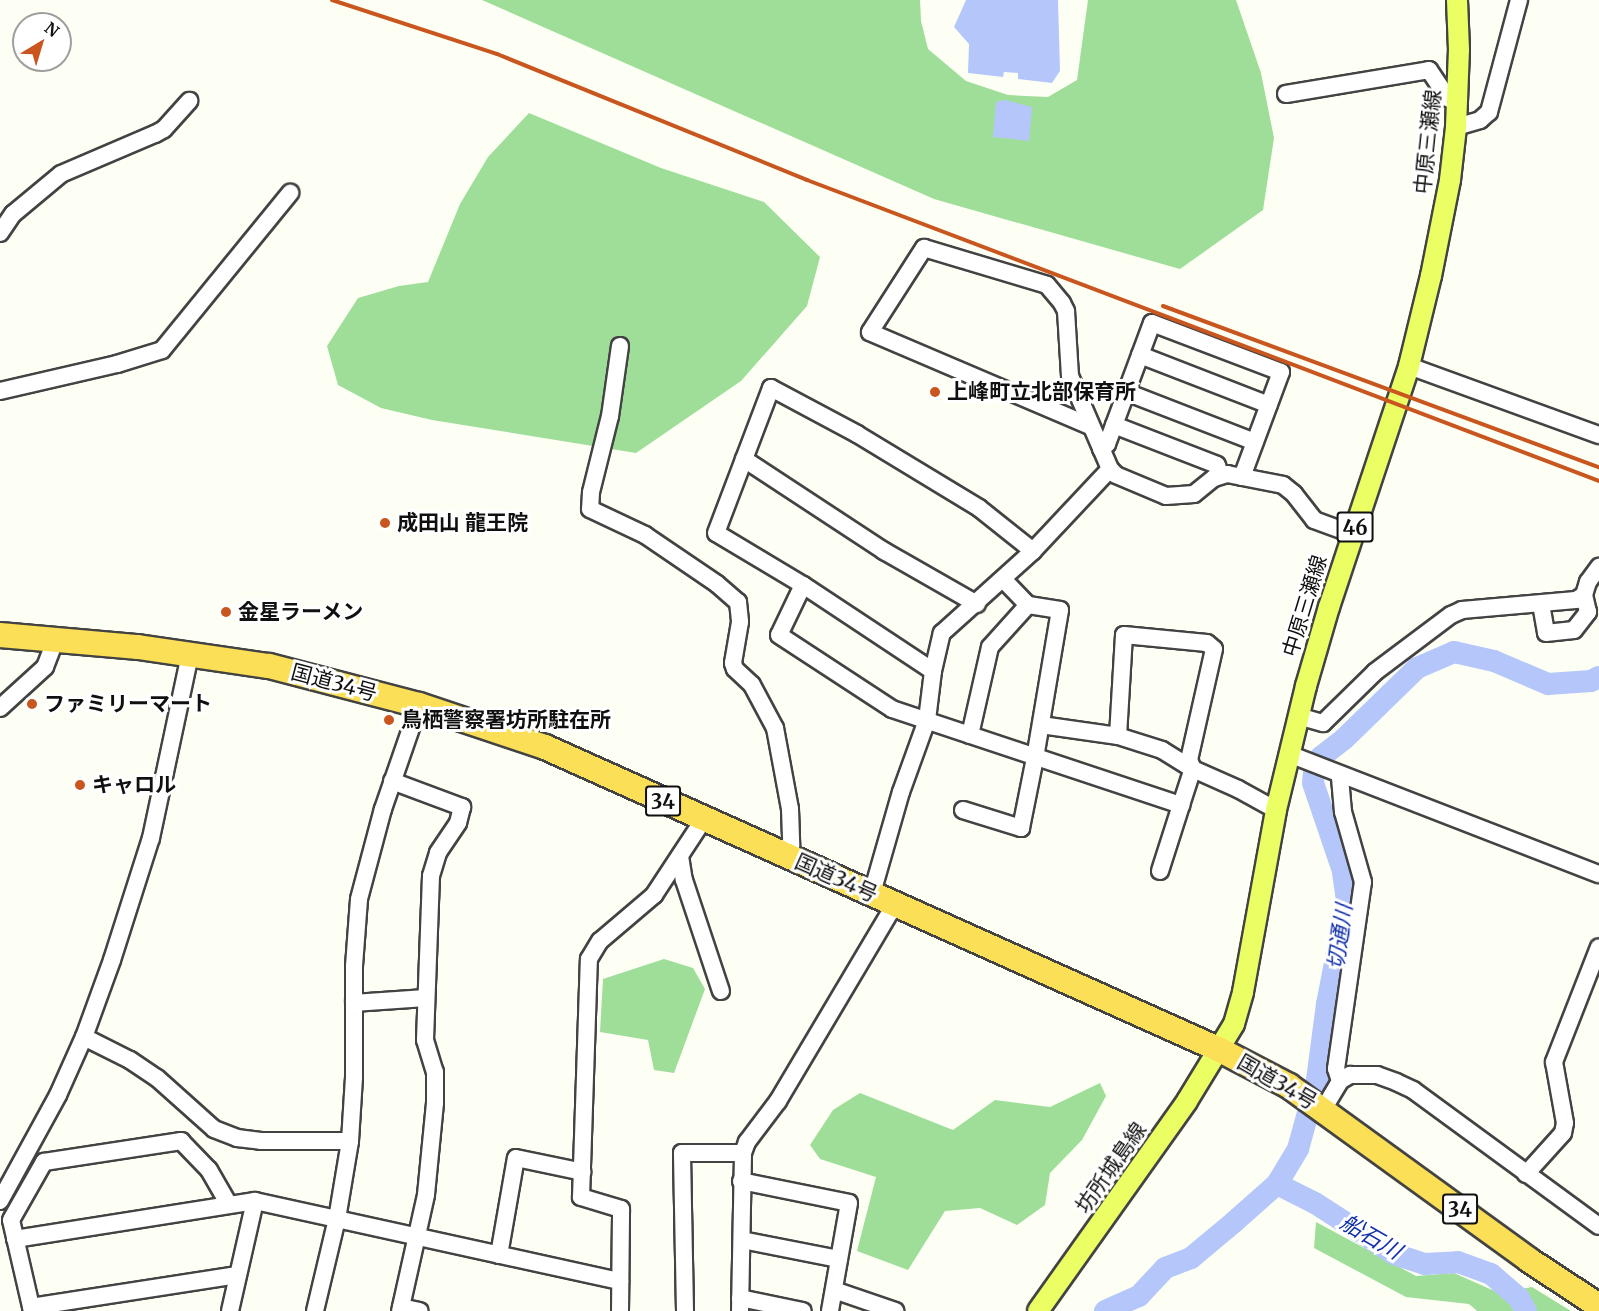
<!DOCTYPE html>
<html>
<head>
<meta charset="utf-8">
<style>
  body { margin:0 }
  #map { position:relative; width:1599px; height:1311px; overflow:hidden; background:#fdfff4; font-family:Merriweather,"Noto Sans JP",serif }
  div>[style] { position:absolute }
  [style*='--x'] { left:calc(var(--x)*1px); top:calc(var(--y)*1px); width:calc(var(--w)*1px); rotate:calc(var(--a)*1deg) }
  .forest>* { inset:0; background:#9ede99 }
  .water>* { inset:0; background:#b5c7fa }
  .river>* { height:22px; margin:-11px; padding:0 11px; transform-origin:11px; border-radius:11px; background:#b5c7fa }
  .roads { filter:drop-shadow(2px 0 #434343) drop-shadow(-2px 0 #434343) drop-shadow(0 2px #434343) drop-shadow(0 -2px #434343) }
  .minor>* { height:16px; margin:-8px; padding:0 8px; transform-origin:8px; border-radius:8px; background:#fff }
  .major>* { height:20px; margin:-10px; padding:0 10px; transform-origin:10px; border-radius:10px; background:#ebff64 }
  .highway>* { height:24px; margin:-12px; padding:0 12px; transform-origin:12px; border-radius:12px; background:#fbdf56 }
  .rail>* { height:4px; margin:-2px; padding:0 2px; transform-origin:2px; border-radius:2px; background:#ca561f }
  .dots>* { width:16px; height:16px; translate:-50% -50%; box-sizing:border-box; border:3px solid #fff; border-radius:50% }
  span { translate:-50% -50%; white-space:nowrap; text-align:center; line-height:1.15; -webkit-text-stroke:6px #fff; paint-order:stroke }
  .shield-label span { padding:2px 4px; background:#fff; border:2px solid; border-radius:4px; -webkit-text-stroke-width:0 }
  .shield-label { font-size:20px; color:#101010; font-weight:700 }
  .street-label { font-size:21px; color:#101010 }
  .poi-label { font-size:21px; color:#101010; font-weight:700 }
  .left { translate:0 -50%; text-align:left }
  .water-label { font-size:22px; color:#112fab; font-style:italic }
  .north { position:absolute; left:12px; top:12px; width:60px; height:60px; box-sizing:border-box; background:#fff; border:2px solid #9f9f9f; border-radius:50%; rotate:38deg; font-size:16px; font-weight:700; line-height:24px; text-align:center; color:#101010 }
  .north::after { content:''; display:block; margin:auto; width:21px; height:27px; background:#ca561f; clip-path:polygon(50% 0,100% 100%,50% 72%,0 100%) }
</style>
</head>
<body>
<div id="map">
  <div class="forest">
    <div style="clip-path:polygon(482px 0,920px 0,921px 21px,928px 49px,966px 81px,1008px 95px,1048px 97px,1077px 80px,1088px 0,1236px 0,1261px 73px,1274px 138px,1263px 210px,1180px 269px,934px 199px)"></div>
    <div style="clip-path:polygon(529px 113px,661px 168px,764px 202px,820px 257px,807px 306px,741px 381px,636px 453px,432px 420px,381px 408px,338px 385px,327px 346px,358px 298px,399px 286px,428px 282px,460px 204px,488px 157px)"></div>
    <div style="clip-path:polygon(664px 959px,693px 968px,705px 989px,674px 1073px,654px 1070px,648px 1040px,600px 1032px,603px 979px)"></div>
    <div style="clip-path:polygon(1100px 1083px,1106px 1096px,1082px 1140px,1050px 1173px,1045px 1205px,1017px 1225px,980px 1208px,945px 1211px,908px 1270px,857px 1251px,876px 1177px,820px 1159px,810px 1145px,833px 1110px,860px 1093px,953px 1130px,995px 1100px,1050px 1107px)"></div>
    <div style="clip-path:polygon(1316px 1222px,1416px 1276px,1454px 1273px,1499px 1293px,1532px 1287px,1571px 1311px,1477px 1311px,1469px 1304px,1406px 1297px,1314px 1248px)"></div>
  </div>
  <div class="water">
    <div style="clip-path:polygon(966px 0,1058px 0,1060px 71px,1052px 83px,1018px 79px,1018px 73px,1004px 72px,1003px 77px,968px 73px,969px 44px,954px 27px)"></div>
    <div style="clip-path:polygon(1005px 100px,1032px 107px,1029px 141px,993px 137px,996px 102px)"></div>
  </div>
  <div class="river">
    <div style="--x:1277;--y:1184;--w:42;--a:26.6"></div>
    <div style="--x:1315;--y:1203;--w:94;--a:32.8"></div>
    <div style="--x:1394;--y:1254;--w:32;--a:18"></div>
    <div style="--x:1424;--y:1264;--w:34;--a:-3"></div>
    <div style="--x:1458;--y:1262;--w:35;--a:20"></div>
    <div style="--x:1491;--y:1274;--w:37;--a:41"></div>
    <div style="--x:1519;--y:1298;--w:15;--a:62"></div>
    <div style="--x:1105;--y:1311;--w:37;--a:-24"></div>
    <div style="--x:1139;--y:1296;--w:38;--a:-47"></div>
    <div style="--x:1165;--y:1268;--w:28;--a:-21"></div>
    <div style="--x:1191;--y:1258;--w:56;--a:-39.9"></div>
    <div style="--x:1234;--y:1222;--w:57;--a:-41.5"></div>
    <div style="--x:1277;--y:1184;--w:41;--a:-59"></div>
    <div style="--x:1298;--y:1149;--w:72;--a:-74.6"></div>
    <div style="--x:1317;--y:1080;--w:77;--a:-82.5"></div>
    <div style="--x:1327;--y:1004;--w:105;--a:-79"></div>
    <div style="--x:1347;--y:901;--w:30;--a:-98"></div>
    <div style="--x:1343;--y:871;--w:93;--a:-108.8"></div>
    <div style="--x:1313;--y:783;--w:12;--a:-85"></div>
    <div style="--x:1314;--y:771;--w:16;--a:-63"></div>
    <div style="--x:1321;--y:757;--w:29;--a:-38"></div>
    <div style="--x:1344;--y:739;--w:102;--a:-44.2"></div>
    <div style="--x:1417;--y:668;--w:40;--a:-23.4"></div>
    <div style="--x:1454;--y:652;--w:41;--a:12.7"></div>
    <div style="--x:1494;--y:661;--w:59;--a:23.1"></div>
    <div style="--x:1548;--y:684;--w:43;--a:-4"></div>
    <div style="--x:1591;--y:681;--w:9;--a:-27"></div>
  </div>
  <div class="roads">
    <div class="minor">
      <div style="--x:1286;--y:94;--w:145;--a:-9.5"></div>
      <div style="--x:1429;--y:70;--w:34;--a:56"></div>
      <div style="--x:1448;--y:98;--w:10;--a:29"></div>
      <div style="--x:1456;--y:127;--w:25;--a:-16"></div>
      <div style="--x:1480;--y:120;--w:12;--a:-42"></div>
      <div style="--x:1489;--y:112;--w:116;--a:-75"></div>
      <div style="--x:0;--y:233;--w:23;--a:-56"></div>
      <div style="--x:13;--y:214;--w:62;--a:-39.8"></div>
      <div style="--x:61;--y:174;--w:102;--a:-23.1"></div>
      <div style="--x:155;--y:134;--w:10;--a:-29"></div>
      <div style="--x:164;--y:129;--w:38;--a:-48"></div>
      <div style="--x:620;--y:346;--w:71;--a:98.1"></div>
      <div style="--x:610;--y:416;--w:78;--a:104"></div>
      <div style="--x:591;--y:492;--w:17;--a:93"></div>
      <div style="--x:590;--y:509;--w:61;--a:25.3"></div>
      <div style="--x:645;--y:535;--w:87;--a:34.2"></div>
      <div style="--x:717;--y:584;--w:28;--a:41"></div>
      <div style="--x:738;--y:602;--w:20;--a:84"></div>
      <div style="--x:740;--y:622;--w:42;--a:99.7"></div>
      <div style="--x:733;--y:663;--w:6;--a:72"></div>
      <div style="--x:735;--y:669;--w:23;--a:43"></div>
      <div style="--x:752;--y:685;--w:49;--a:61.9"></div>
      <div style="--x:775;--y:728;--w:82;--a:79.5"></div>
      <div style="--x:790;--y:809;--w:37;--a:88"></div>
      <div style="--x:791;--y:846;--w:11;--a:112"></div>
      <div style="--x:1140;--y:355;--w:138;--a:21.2"></div>
      <div style="--x:1409;--y:366;--w:202;--a:20"></div>
      <div style="--x:0;--y:391;--w:120;--a:-13"></div>
      <div style="--x:117;--y:364;--w:47;--a:-17.3"></div>
      <div style="--x:162;--y:350;--w:203;--a:-50.8"></div>
      <div style="--x:1126;--y:392;--w:138;--a:21.2"></div>
      <div style="--x:1114;--y:425;--w:110;--a:21.2"></div>
      <div style="--x:1217;--y:465;--w:10;--a:73"></div>
      <div style="--x:1090;--y:426;--w:239;--a:-156.9"></div>
      <div style="--x:870;--y:332;--w:100;--a:-57.3"></div>
      <div style="--x:924;--y:248;--w:128;--a:16.7"></div>
      <div style="--x:1047;--y:285;--w:23;--a:50"></div>
      <div style="--x:1062;--y:303;--w:9;--a:63"></div>
      <div style="--x:1066;--y:311;--w:65;--a:86.5"></div>
      <div style="--x:1070;--y:376;--w:101;--a:66.7"></div>
      <div style="--x:1110;--y:469;--w:8;--a:45"></div>
      <div style="--x:1116;--y:475;--w:54;--a:22.8"></div>
      <div style="--x:1166;--y:496;--w:28;--a:-4"></div>
      <div style="--x:1194;--y:494;--w:26;--a:-39"></div>
      <div style="--x:1214;--y:478;--w:14;--a:-17"></div>
      <div style="--x:1227;--y:474;--w:57;--a:11.1"></div>
      <div style="--x:1283;--y:485;--w:14;--a:39"></div>
      <div style="--x:1294;--y:494;--w:33;--a:52"></div>
      <div style="--x:1314;--y:520;--w:40;--a:20.2"></div>
      <div style="--x:1101;--y:449;--w:8;--a:-40"></div>
      <div style="--x:1107;--y:444;--w:129;--a:-69.6"></div>
      <div style="--x:1152;--y:323;--w:138;--a:20.8"></div>
      <div style="--x:1281;--y:372;--w:112;--a:110.4"></div>
      <div style="--x:744;--y:459;--w:168;--a:33.3"></div>
      <div style="--x:884;--y:551;--w:107;--a:29.7"></div>
      <div style="--x:803;--y:585;--w:55;--a:115.6"></div>
      <div style="--x:779;--y:635;--w:135;--a:33.2"></div>
      <div style="--x:892;--y:709;--w:305;--a:18.4"></div>
      <div style="--x:1181;--y:805;--w:38;--a:-72"></div>
      <div style="--x:1193;--y:769;--w:49;--a:24"></div>
      <div style="--x:1238;--y:789;--w:43;--a:28.9"></div>
      <div style="--x:1541;--y:604;--w:29;--a:80"></div>
      <div style="--x:1546;--y:633;--w:28;--a:-6"></div>
      <div style="--x:1574;--y:630;--w:23;--a:-52"></div>
      <div style="--x:1588;--y:612;--w:17;--a:-103"></div>
      <div style="--x:1584;--y:595;--w:14;--a:-73"></div>
      <div style="--x:1588;--y:582;--w:19;--a:-54"></div>
      <div style="--x:933;--y:671;--w:156;--a:-146.5"></div>
      <div style="--x:803;--y:585;--w:101;--a:-149.1"></div>
      <div style="--x:716;--y:533;--w:155;--a:-69.2"></div>
      <div style="--x:771;--y:388;--w:98;--a:28.1"></div>
      <div style="--x:857;--y:434;--w:143;--a:31.2"></div>
      <div style="--x:979;--y:508;--w:69;--a:38.5"></div>
      <div style="--x:0;--y:708;--w:61;--a:-42.3"></div>
      <div style="--x:45;--y:667;--w:30;--a:-69"></div>
      <div style="--x:1298;--y:716;--w:26;--a:16"></div>
      <div style="--x:1323;--y:723;--w:73;--a:-44.4"></div>
      <div style="--x:1375;--y:672;--w:95;--a:-36.9"></div>
      <div style="--x:1451;--y:615;--w:12;--a:-24"></div>
      <div style="--x:1462;--y:610;--w:114;--a:-5"></div>
      <div style="--x:1576;--y:600;--w:9;--a:-32"></div>
      <div style="--x:1041;--y:725;--w:78;--a:8.1"></div>
      <div style="--x:1118;--y:736;--w:46;--a:17.7"></div>
      <div style="--x:1162;--y:750;--w:36;--a:32"></div>
      <div style="--x:970;--y:735;--w:90;--a:-77.2"></div>
      <div style="--x:990;--y:647;--w:57;--a:-47.9"></div>
      <div style="--x:1118;--y:736;--w:101;--a:-86.6"></div>
      <div style="--x:1124;--y:635;--w:83;--a:5.5"></div>
      <div style="--x:1207;--y:643;--w:9;--a:41"></div>
      <div style="--x:1214;--y:649;--w:114;--a:102.7"></div>
      <div style="--x:1189;--y:760;--w:10;--a:66"></div>
      <div style="--x:1289;--y:754;--w:332;--a:21.2"></div>
      <div style="--x:392;--y:781;--w:75;--a:20.4"></div>
      <div style="--x:462;--y:807;--w:16;--a:104"></div>
      <div style="--x:458;--y:823;--w:36;--a:124"></div>
      <div style="--x:438;--y:853;--w:24;--a:107"></div>
      <div style="--x:431;--y:876;--w:164;--a:92.1"></div>
      <div style="--x:425;--y:1040;--w:34;--a:73"></div>
      <div style="--x:435;--y:1072;--w:31;--a:90"></div>
      <div style="--x:435;--y:1103;--w:92;--a:95.6"></div>
      <div style="--x:426;--y:1195;--w:119;--a:102.6"></div>
      <div style="--x:963;--y:810;--w:61;--a:17.2"></div>
      <div style="--x:1021;--y:828;--w:71;--a:-78.7"></div>
      <div style="--x:1035;--y:758;--w:150;--a:-80.4"></div>
      <div style="--x:1060;--y:610;--w:32;--a:-171"></div>
      <div style="--x:1028;--y:605;--w:36;--a:-134"></div>
      <div style="--x:680;--y:856;--w:24;--a:81"></div>
      <div style="--x:684;--y:880;--w:117;--a:71.6"></div>
      <div style="--x:1160;--y:871;--w:69;--a:-72.3"></div>
      <div style="--x:872;--y:893;--w:105;--a:-74"></div>
      <div style="--x:901;--y:792;--w:77;--a:-70.1"></div>
      <div style="--x:927;--y:720;--w:49;--a:-83"></div>
      <div style="--x:933;--y:671;--w:39;--a:-77"></div>
      <div style="--x:942;--y:633;--w:122;--a:-42"></div>
      <div style="--x:1033;--y:551;--w:112;--a:-46.8"></div>
      <div style="--x:354;--y:1003;--w:71;--a:-4"></div>
      <div style="--x:84;--y:1037;--w:51;--a:26.6"></div>
      <div style="--x:130;--y:1060;--w:32;--a:34"></div>
      <div style="--x:157;--y:1078;--w:76;--a:41.8"></div>
      <div style="--x:214;--y:1129;--w:25;--a:21"></div>
      <div style="--x:237;--y:1138;--w:24;--a:7"></div>
      <div style="--x:261;--y:1141;--w:89;--a:0"></div>
      <div style="--x:1340;--y:1081;--w:13;--a:-108"></div>
      <div style="--x:1336;--y:1069;--w:189;--a:-81.8"></div>
      <div style="--x:1363;--y:882;--w:73;--a:-105.9"></div>
      <div style="--x:1343;--y:812;--w:38;--a:-95"></div>
      <div style="--x:1324;--y:1108;--w:31;--a:-59"></div>
      <div style="--x:1340;--y:1081;--w:12;--a:-31"></div>
      <div style="--x:1350;--y:1075;--w:27;--a:0"></div>
      <div style="--x:1377;--y:1075;--w:20;--a:20"></div>
      <div style="--x:1396;--y:1082;--w:19;--a:25"></div>
      <div style="--x:1413;--y:1090;--w:230;--a:36.2"></div>
      <div style="--x:1526;--y:1174;--w:55;--a:-47.9"></div>
      <div style="--x:1563;--y:1133;--w:10;--a:-79"></div>
      <div style="--x:1565;--y:1123;--w:62;--a:-100.2"></div>
      <div style="--x:1554;--y:1062;--w:123;--a:-68.6"></div>
      <div style="--x:741;--y:1181;--w:110;--a:11.5"></div>
      <div style="--x:849;--y:1203;--w:110;--a:100"></div>
      <div style="--x:0;--y:1201;--w:121;--a:-61.3"></div>
      <div style="--x:58;--y:1095;--w:64;--a:-65.9"></div>
      <div style="--x:84;--y:1037;--w:82;--a:-70"></div>
      <div style="--x:112;--y:960;--w:128;--a:-72.3"></div>
      <div style="--x:151;--y:838;--w:188;--a:-78"></div>
      <div style="--x:15;--y:1239;--w:243;--a:-9"></div>
      <div style="--x:255;--y:1201;--w:374;--a:12.4"></div>
      <div style="--x:742;--y:1240;--w:99;--a:11.1"></div>
      <div style="--x:499;--y:1255;--w:98;--a:-80.1"></div>
      <div style="--x:516;--y:1158;--w:68;--a:11.8"></div>
      <div style="--x:834;--y:1290;--w:65;--a:19"></div>
      <div style="--x:740;--y:1298;--w:64;--a:11.7"></div>
      <div style="--x:31;--y:1307;--w:209;--a:-8.8"></div>
      <div style="--x:401;--y:1307;--w:19;--a:12"></div>
      <div style="--x:32;--y:1311;--w:93;--a:-103"></div>
      <div style="--x:11;--y:1220;--w:67;--a:-60.4"></div>
      <div style="--x:44;--y:1162;--w:139;--a:-8.7"></div>
      <div style="--x:181;--y:1141;--w:40;--a:46"></div>
      <div style="--x:209;--y:1170;--w:38;--a:60"></div>
      <div style="--x:230;--y:1311;--w:113;--a:-77.2"></div>
      <div style="--x:315;--y:1311;--w:95;--a:-76.6"></div>
      <div style="--x:337;--y:1219;--w:79;--a:-80.5"></div>
      <div style="--x:350;--y:1141;--w:64;--a:-86.4"></div>
      <div style="--x:354;--y:1077;--w:111;--a:-90"></div>
      <div style="--x:354;--y:966;--w:67;--a:-85.7"></div>
      <div style="--x:359;--y:899;--w:93;--a:-75.1"></div>
      <div style="--x:383;--y:809;--w:110;--a:-70.9"></div>
      <div style="--x:620;--y:1311;--w:102;--a:-89.4"></div>
      <div style="--x:621;--y:1209;--w:42;--a:-163.3"></div>
      <div style="--x:581;--y:1197;--w:238;--a:-88.1"></div>
      <div style="--x:589;--y:959;--w:21;--a:-59"></div>
      <div style="--x:600;--y:941;--w:71;--a:-40.4"></div>
      <div style="--x:654;--y:895;--w:91;--a:-56.7"></div>
      <div style="--x:685;--y:1311;--w:158;--a:-91.1"></div>
      <div style="--x:682;--y:1153;--w:61;--a:0"></div>
      <div style="--x:740;--y:1311;--w:158;--a:-88.9"></div>
      <div style="--x:743;--y:1153;--w:12;--a:-70"></div>
      <div style="--x:747;--y:1142;--w:51;--a:-52.9"></div>
      <div style="--x:778;--y:1101;--w:229;--a:-59.3"></div>
    </div>
    <div class="major">
      <div style="--x:1038;--y:1311;--w:257;--a:-54.6"></div>
      <div style="--x:1187;--y:1101;--w:90;--a:-58.6"></div>
      <div style="--x:1234;--y:1024;--w:33;--a:-74"></div>
      <div style="--x:1243;--y:992;--w:185;--a:-79.7"></div>
      <div style="--x:1276;--y:810;--w:128;--a:-76.4"></div>
      <div style="--x:1306;--y:686;--w:82;--a:-73.8"></div>
      <div style="--x:1329;--y:607;--w:254;--a:-71.6"></div>
      <div style="--x:1409;--y:366;--w:93;--a:-76.3"></div>
      <div style="--x:1431;--y:276;--w:98;--a:-78.8"></div>
      <div style="--x:1450;--y:180;--w:53;--a:-83.5"></div>
      <div style="--x:1456;--y:127;--w:77;--a:-87.8"></div>
      <div style="--x:1459;--y:50;--w:50;--a:-92.3"></div>
    </div>
    <div class="highway">
      <div style="--x:0;--y:635;--w:139;--a:5"></div>
      <div style="--x:138;--y:647;--w:132;--a:8.3"></div>
      <div style="--x:269;--y:666;--w:155;--a:14.6"></div>
      <div style="--x:419;--y:705;--w:133;--a:18.4"></div>
      <div style="--x:545;--y:747;--w:738;--a:24.17"></div>
      <div style="--x:1218;--y:1049;--w:80;--a:27.5"></div>
      <div style="--x:1289;--y:1086;--w:296;--a:35.9"></div>
      <div style="--x:1529;--y:1260;--w:84;--a:33.3"></div>
    </div>
  </div>
  <div class="rail">
    <div style="--x:332;--y:0;--w:174;--a:18.1"></div>
    <div style="--x:497;--y:54;--w:335;--a:22.1"></div>
    <div style="--x:807;--y:180;--w:847;--a:20.81"></div>
    <div style="--x:1163;--y:306;--w:465;--a:20.3"></div>
  </div>
  <div class="dots">
    <div style="left:935px;top:392px;background:#ca561f"></div>
    <div style="left:385px;top:523px;background:#ca561f"></div>
    <div style="left:226px;top:612px;background:#ca561f"></div>
    <div style="left:32px;top:704px;background:#ca561f"></div>
    <div style="left:389px;top:720px;background:#ca561f"></div>
    <div style="left:80px;top:785px;background:#ca561f"></div>
  </div>
  <div class="shield-label">
    <span style="left:1355px;top:527px">46</span>
    <span style="left:663px;top:801px">34</span>
    <span style="left:1460px;top:1209px">34</span>
  </div>
  <div class="street-label">
    <span style="left:1428px;top:142px;rotate:-84deg">中原三瀬線</span>
    <span style="left:1305px;top:606px;rotate:-73deg">中原三瀬線</span>
    <span style="left:334px;top:683px;rotate:15deg">国道34号</span>
    <span style="left:836px;top:878px;rotate:24deg">国道34号</span>
    <span style="left:1277px;top:1082px;rotate:30deg">国道34号</span>
    <span style="left:1111px;top:1168px;rotate:-55deg">坊所城島線</span>
  </div>
  <div class="poi-label">
    <span class="left" style="left:947px;top:392px">上峰町立北部保育所</span>
    <span class="left" style="left:397px;top:523px">成田山 龍王院</span>
    <span class="left" style="left:238px;top:612px">金星ラーメン</span>
    <span class="left" style="left:44px;top:704px">ファミリーマート</span>
    <span class="left" style="left:401px;top:720px">鳥栖警察署坊所駐在所</span>
    <span class="left" style="left:92px;top:785px">キャロル</span>
  </div>
  <div class="water-label">
    <span style="left:1340px;top:937px;rotate:-82deg">切通川</span>
    <span style="left:1371px;top:1237px;rotate:30deg">船石川</span>
  </div>
  <div class="north">N</div>
</div>
</body>
</html>
